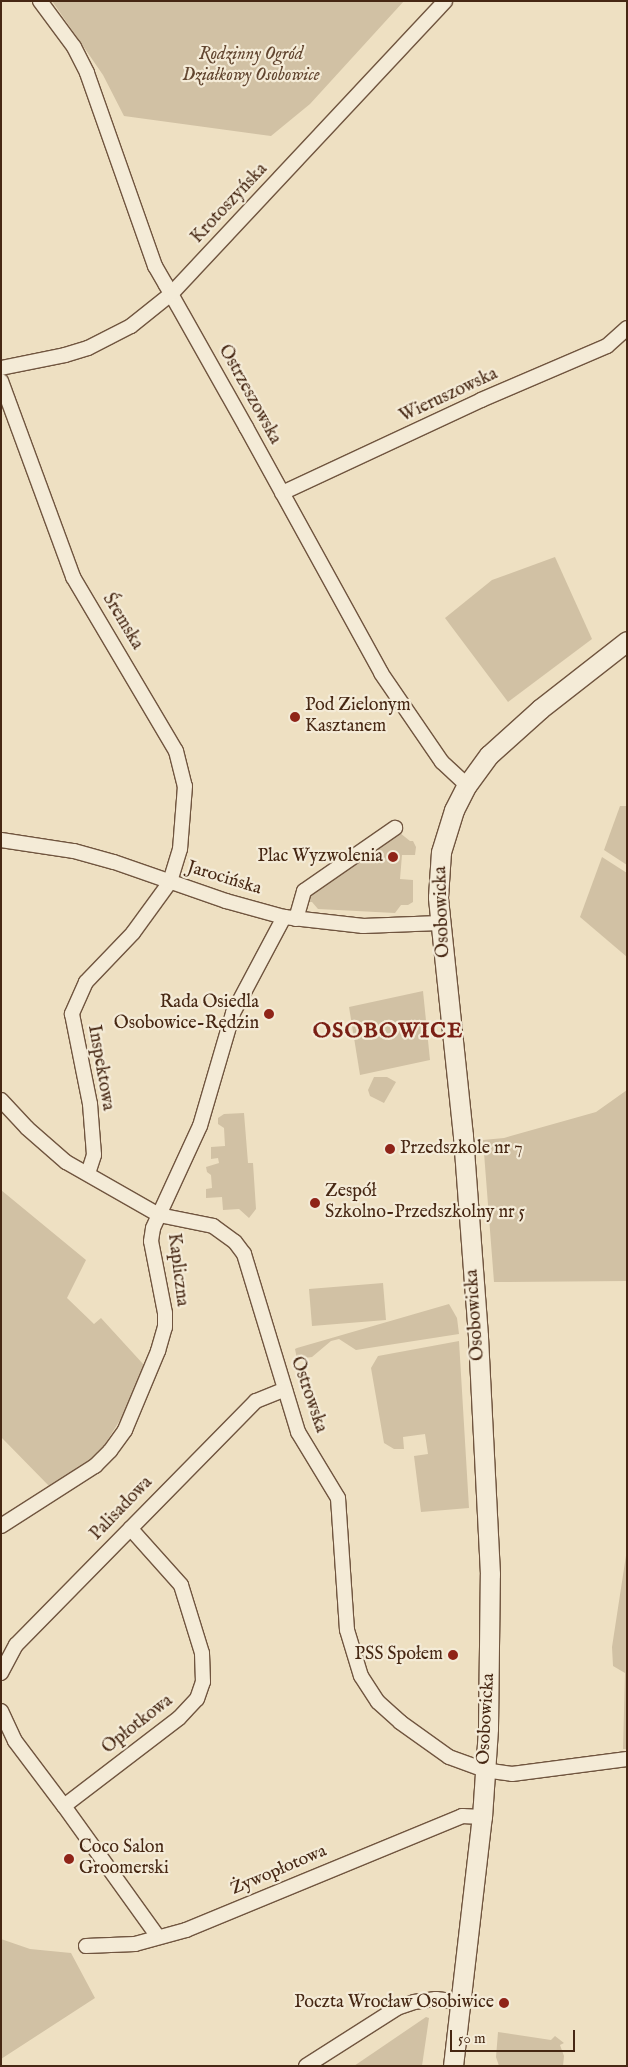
<!DOCTYPE html>
<html>
<head>
<meta charset="utf-8">
<style>
  body { margin:0 }
  #map { position:relative; width:628px; height:2067px; overflow:hidden; background:#eee0c2; font-family:"IM FELL English",serif }
  div>[style] { position:absolute }
  [style*='--x'] { left:calc(var(--x)*1px); top:calc(var(--y)*1px); width:calc(var(--w)*1px); rotate:calc(var(--a)*1deg) }
  .green>* { inset:0; background:#d1c1a4 }
  .roads { filter:drop-shadow(1px 0 #70553f) drop-shadow(-1px 0 #70553f) drop-shadow(0 1px #70553f) drop-shadow(0 -1px #70553f) }
  .street>* { height:14px; margin:-7px; padding:0 7px; transform-origin:7px; border-radius:7px; background:#f4ebd7 }
  .secondary>* { height:19px; margin:-9.5px; padding:0 9.5px; transform-origin:9.5px; border-radius:9.5px; background:#f4ebd7 }
  .dots>* { width:14px; height:14px; translate:-50% -50%; box-sizing:border-box; border:2px solid #f4ebd7; border-radius:50% }
  span { translate:-50% -50%; white-space:nowrap; text-align:center; line-height:1.15; -webkit-text-stroke:4.5px #f4ebd7; paint-order:stroke }
  .park-label { font-size:18px; color:#624630; font-style:italic }
  .street-label { font-size:18px; color:#462713 }
  .poi-label { font-size:18px; color:#462713 }
  .left { translate:0 -50%; text-align:left }
  .right { translate:-100% -50%; text-align:right }
  .district-label { font-size:22px; color:#7a1f14; font-weight:700; letter-spacing:1px }
  .frame { position:absolute; inset:0; border:2px solid #462713; pointer-events:none }
  .scale { position:absolute; left:450px; top:2030px; width:125px; height:22px; box-sizing:border-box; border:2px solid #462713; border-top:0; padding-left:6px; font-size:15px; line-height:18px; white-space:nowrap; color:#462713; -webkit-text-stroke:4px #f4ebd7; paint-order:stroke }
</style>
</head>
<body>
<div id="map">
  <div class="green">
    <div style="clip-path:polygon(52px 1px,404px 1px,310px 104px,271px 136px,124px 116px,103px 75px)"></div>
    <div style="clip-path:polygon(555px 557px,592px 639px,508px 702px,445px 618px,492px 580px)"></div>
    <div style="clip-path:polygon(620px 806px,627px 806px,627px 865px,604px 850px)"></div>
    <div style="clip-path:polygon(400px 833px,410px 841px,413px 841px,416px 847px,415px 855px,402px 855px,400px 879px,413px 880px,413px 902px,408px 905px,401px 905px,395px 913px,318px 909px,312px 902px,307px 902px,313px 892px)"></div>
    <div style="clip-path:polygon(602px 857px,627px 873px,627px 957px,580px 917px)"></div>
    <div style="clip-path:polygon(423px 991px,430px 1060px,360px 1075px,349px 1007px)"></div>
    <div style="clip-path:polygon(374px 1077px,387px 1077px,396px 1082px,384px 1103px,370px 1096px,368px 1090px)"></div>
    <div style="clip-path:polygon(627px 1090px,627px 1281px,494px 1282px,483px 1140px,504px 1138px,596px 1112px)"></div>
    <div style="clip-path:polygon(244px 1113px,248px 1163px,253px 1163px,256px 1209px,249px 1218px,239px 1209px,223px 1210px,222px 1197px,206px 1198px,206px 1189px,212px 1188px,211px 1175px,207px 1172px,206px 1167px,219px 1163px,218px 1158px,211px 1159px,211px 1147px,225px 1146px,224px 1128px,218px 1124px,218px 1118px,224px 1114px)"></div>
    <div style="clip-path:polygon(1px 1190px,86px 1260px,67px 1298px,94px 1324px,101px 1318px,144px 1365px,125px 1412px,97px 1457px,50px 1487px,1px 1437px)"></div>
    <div style="clip-path:polygon(383px 1283px,386px 1320px,312px 1326px,309px 1289px)"></div>
    <div style="clip-path:polygon(449px 1304px,457px 1318px,459px 1334px,356px 1350px,339px 1339px,331px 1341px,312px 1357px,297px 1359px,295px 1349px,297px 1348px)"></div>
    <div style="clip-path:polygon(459px 1341px,469px 1508px,421px 1512px,414px 1456px,428px 1454px,425px 1434px,403px 1437px,404px 1449px,394px 1449px,384px 1443px,371px 1368px,378px 1356px)"></div>
    <div style="clip-path:polygon(627px 1549px,627px 1749px,623px 1749px,625px 1673px,613px 1666px,612px 1647px)"></div>
    <div style="clip-path:polygon(1px 1939px,30px 1949px,71px 1953px,95px 1998px,1px 2059px)"></div>
    <div style="clip-path:polygon(426px 2017px,429px 2018px,422px 2066px,354px 2066px)"></div>
    <div style="clip-path:polygon(498px 2032px,551px 2040px,555px 2036px,564px 2043px,560px 2045px,564px 2056px,563px 2066px,499px 2066px,496px 2057px)"></div>
  </div>
  <div class="roads">
    <div class="street">
      <div style="--x:40;--y:1;--w:57;--a:53.5"></div>
      <div style="--x:74;--y:47;--w:29;--a:63"></div>
      <div style="--x:87;--y:73;--w:205;--a:70.6"></div>
      <div style="--x:155;--y:266;--w:22;--a:60"></div>
      <div style="--x:166;--y:285;--w:163;--a:60.6"></div>
      <div style="--x:246;--y:427;--w:281;--a:61.2"></div>
      <div style="--x:381;--y:673;--w:108;--a:55.6"></div>
      <div style="--x:442;--y:762;--w:34;--a:43"></div>
      <div style="--x:1;--y:368;--w:65;--a:-11.5"></div>
      <div style="--x:65;--y:355;--w:24;--a:-17"></div>
      <div style="--x:88;--y:348;--w:48;--a:-27.1"></div>
      <div style="--x:131;--y:326;--w:51;--a:-38.7"></div>
      <div style="--x:171;--y:294;--w:401;--a:-46.9"></div>
      <div style="--x:1;--y:381;--w:209;--a:69.8"></div>
      <div style="--x:73;--y:577;--w:202;--a:59.4"></div>
      <div style="--x:176;--y:751;--w:36;--a:76"></div>
      <div style="--x:185;--y:786;--w:63;--a:94.5"></div>
      <div style="--x:180;--y:849;--w:34;--a:107"></div>
      <div style="--x:170;--y:882;--w:63;--a:126"></div>
      <div style="--x:133;--y:933;--w:68;--a:133.8"></div>
      <div style="--x:86;--y:982;--w:35;--a:114"></div>
      <div style="--x:72;--y:1014;--w:92;--a:78.7"></div>
      <div style="--x:90;--y:1104;--w:51;--a:85.5"></div>
      <div style="--x:94;--y:1155;--w:19;--a:108"></div>
      <div style="--x:282;--y:493;--w:220;--a:-25"></div>
      <div style="--x:481;--y:400;--w:137;--a:-23.2"></div>
      <div style="--x:607;--y:346;--w:27;--a:-42"></div>
      <div style="--x:1;--y:840;--w:74;--a:8.6"></div>
      <div style="--x:74;--y:851;--w:41;--a:15.4"></div>
      <div style="--x:114;--y:862;--w:119;--a:19.2"></div>
      <div style="--x:226;--y:901;--w:60;--a:15.4"></div>
      <div style="--x:284;--y:917;--w:80;--a:6.5"></div>
      <div style="--x:363;--y:926;--w:77;--a:-2.2"></div>
      <div style="--x:296;--y:919;--w:29;--a:-74"></div>
      <div style="--x:304;--y:891;--w:111;--a:-34.7"></div>
      <div style="--x:1;--y:1100;--w:38;--a:47"></div>
      <div style="--x:27;--y:1128;--w:52;--a:41.1"></div>
      <div style="--x:66;--y:1162;--w:107;--a:29.7"></div>
      <div style="--x:159;--y:1215;--w:55;--a:11.5"></div>
      <div style="--x:213;--y:1226;--w:27;--a:36"></div>
      <div style="--x:235;--y:1242;--w:15;--a:53"></div>
      <div style="--x:244;--y:1254;--w:186;--a:73.1"></div>
      <div style="--x:298;--y:1432;--w:77;--a:58.8"></div>
      <div style="--x:338;--y:1498;--w:132;--a:86.1"></div>
      <div style="--x:347;--y:1630;--w:48;--a:73.1"></div>
      <div style="--x:361;--y:1676;--w:31;--a:57"></div>
      <div style="--x:378;--y:1702;--w:30;--a:42"></div>
      <div style="--x:400;--y:1722;--w:60;--a:35.5"></div>
      <div style="--x:449;--y:1757;--w:37;--a:20"></div>
      <div style="--x:484;--y:1770;--w:28;--a:8"></div>
      <div style="--x:512;--y:1774;--w:116;--a:-7.4"></div>
      <div style="--x:1;--y:1526;--w:112;--a:-32.6"></div>
      <div style="--x:95;--y:1466;--w:21;--a:-45"></div>
      <div style="--x:110;--y:1451;--w:26;--a:-54"></div>
      <div style="--x:125;--y:1430;--w:86;--a:-67.3"></div>
      <div style="--x:158;--y:1351;--w:25;--a:-74"></div>
      <div style="--x:165;--y:1327;--w:14;--a:-90"></div>
      <div style="--x:165;--y:1313;--w:73;--a:-101"></div>
      <div style="--x:151;--y:1241;--w:13;--a:-81"></div>
      <div style="--x:153;--y:1228;--w:112;--a:-65.3"></div>
      <div style="--x:200;--y:1126;--w:118;--a:-73.7"></div>
      <div style="--x:233;--y:1013;--w:109;--a:-62"></div>
      <div style="--x:1;--y:1673;--w:32;--a:-62"></div>
      <div style="--x:16;--y:1645;--w:342;--a:-45.5"></div>
      <div style="--x:256;--y:1401;--w:31;--a:-22"></div>
      <div style="--x:1;--y:1711;--w:33;--a:65"></div>
      <div style="--x:15;--y:1741;--w:81;--a:53"></div>
      <div style="--x:64;--y:1806;--w:161;--a:54.3"></div>
      <div style="--x:64;--y:1806;--w:145;--a:-37.4"></div>
      <div style="--x:179;--y:1718;--w:26;--a:-47"></div>
      <div style="--x:197;--y:1699;--w:18;--a:-71"></div>
      <div style="--x:203;--y:1682;--w:29;--a:-92"></div>
      <div style="--x:202;--y:1653;--w:71;--a:-107.2"></div>
      <div style="--x:181;--y:1585;--w:76;--a:-131.8"></div>
      <div style="--x:86;--y:1946;--w:49;--a:-2.3"></div>
      <div style="--x:135;--y:1944;--w:53;--a:-15.4"></div>
      <div style="--x:186;--y:1930;--w:299;--a:-22.4"></div>
      <div style="--x:462;--y:1816;--w:20;--a:3"></div>
      <div style="--x:306;--y:2066;--w:108;--a:-32.5"></div>
      <div style="--x:397;--y:2008;--w:18;--a:-19"></div>
      <div style="--x:414;--y:2002;--w:22;--a:-8"></div>
      <div style="--x:436;--y:1999;--w:25;--a:7"></div>
    </div>
    <div class="secondary">
      <div style="--x:453;--y:2066;--w:251;--a:-83.4"></div>
      <div style="--x:482;--y:1817;--w:89;--a:-86.1"></div>
      <div style="--x:488;--y:1728;--w:154;--a:-89.3"></div>
      <div style="--x:490;--y:1574;--w:238;--a:-92.9"></div>
      <div style="--x:478;--y:1336;--w:201;--a:-94.3"></div>
      <div style="--x:463;--y:1136;--w:240;--a:-96"></div>
      <div style="--x:438;--y:897;--w:45;--a:-86.2"></div>
      <div style="--x:441;--y:852;--w:44;--a:-72.8"></div>
      <div style="--x:454;--y:810;--w:28;--a:-63"></div>
      <div style="--x:467;--y:785;--w:37;--a:-54"></div>
      <div style="--x:489;--y:755;--w:69;--a:-42"></div>
      <div style="--x:540;--y:709;--w:110;--a:-38"></div>
    </div>
  </div>
  <div class="dots">
    <div style="left:295px;top:717px;background:#8f2418"></div>
    <div style="left:393px;top:857px;background:#8f2418"></div>
    <div style="left:269px;top:1014px;background:#8f2418"></div>
    <div style="left:390px;top:1149px;background:#8f2418"></div>
    <div style="left:315px;top:1203px;background:#8f2418"></div>
    <div style="left:453px;top:1655px;background:#8f2418"></div>
    <div style="left:69px;top:1859px;background:#8f2418"></div>
    <div style="left:504px;top:2003px;background:#8f2418"></div>
  </div>
  <div class="park-label">
    <span style="left:251px;top:66px">Rodzinny Ogród<br>Działkowy Osobowice</span>
  </div>
  <div class="street-label">
    <span style="left:230px;top:204px;rotate:-47deg">Krotoszyńska</span>
    <span style="left:249px;top:395px;rotate:61deg">Ostrzeszowska</span>
    <span style="left:449px;top:396px;rotate:-25deg">Wieruszowska</span>
    <span style="left:122px;top:622px;rotate:59deg">Śremska</span>
    <span style="left:224px;top:879px;rotate:17deg">Jarocińska</span>
    <span style="left:443px;top:912px;rotate:-92deg">Osobowicka</span>
    <span style="left:100px;top:1068px;rotate:80deg">Inspektowa</span>
    <span style="left:177px;top:1270px;rotate:83deg">Kapliczna</span>
    <span style="left:476px;top:1315px;rotate:-94deg">Osobowicka</span>
    <span style="left:308px;top:1395px;rotate:71deg">Ostrowska</span>
    <span style="left:122px;top:1509px;rotate:-46deg">Palisadowa</span>
    <span style="left:487px;top:1719px;rotate:-87deg">Osobowicka</span>
    <span style="left:138px;top:1725px;rotate:-38deg">Opłotkowa</span>
    <span style="left:279px;top:1871px;rotate:-23deg">Żywopłotowa</span>
  </div>
  <div class="poi-label">
    <span class="left" style="left:305px;top:717px">Pod Zielonym<br>Kasztanem</span>
    <span class="right" style="left:383px;top:857px">Plac Wyzwolenia</span>
    <span class="right" style="left:259px;top:1014px">Rada Osiedla<br>Osobowice-Rędzin</span>
    <span class="left" style="left:400px;top:1149px">Przedszkole nr 7</span>
    <span class="left" style="left:325px;top:1203px">Zespół<br>Szkolno-Przedszkolny nr 5</span>
    <span class="right" style="left:443px;top:1655px">PSS Społem</span>
    <span class="left" style="left:79px;top:1859px">Coco Salon<br>Groomerski</span>
    <span class="right" style="left:494px;top:2003px">Poczta Wrocław Osobiwice</span>
  </div>
  <div class="district-label">
    <span style="left:388px;top:1032px">OSOBOWICE</span>
  </div>
  <div class="frame"></div>
  <div class="scale">50 m</div>
</div>
</body>
</html>
